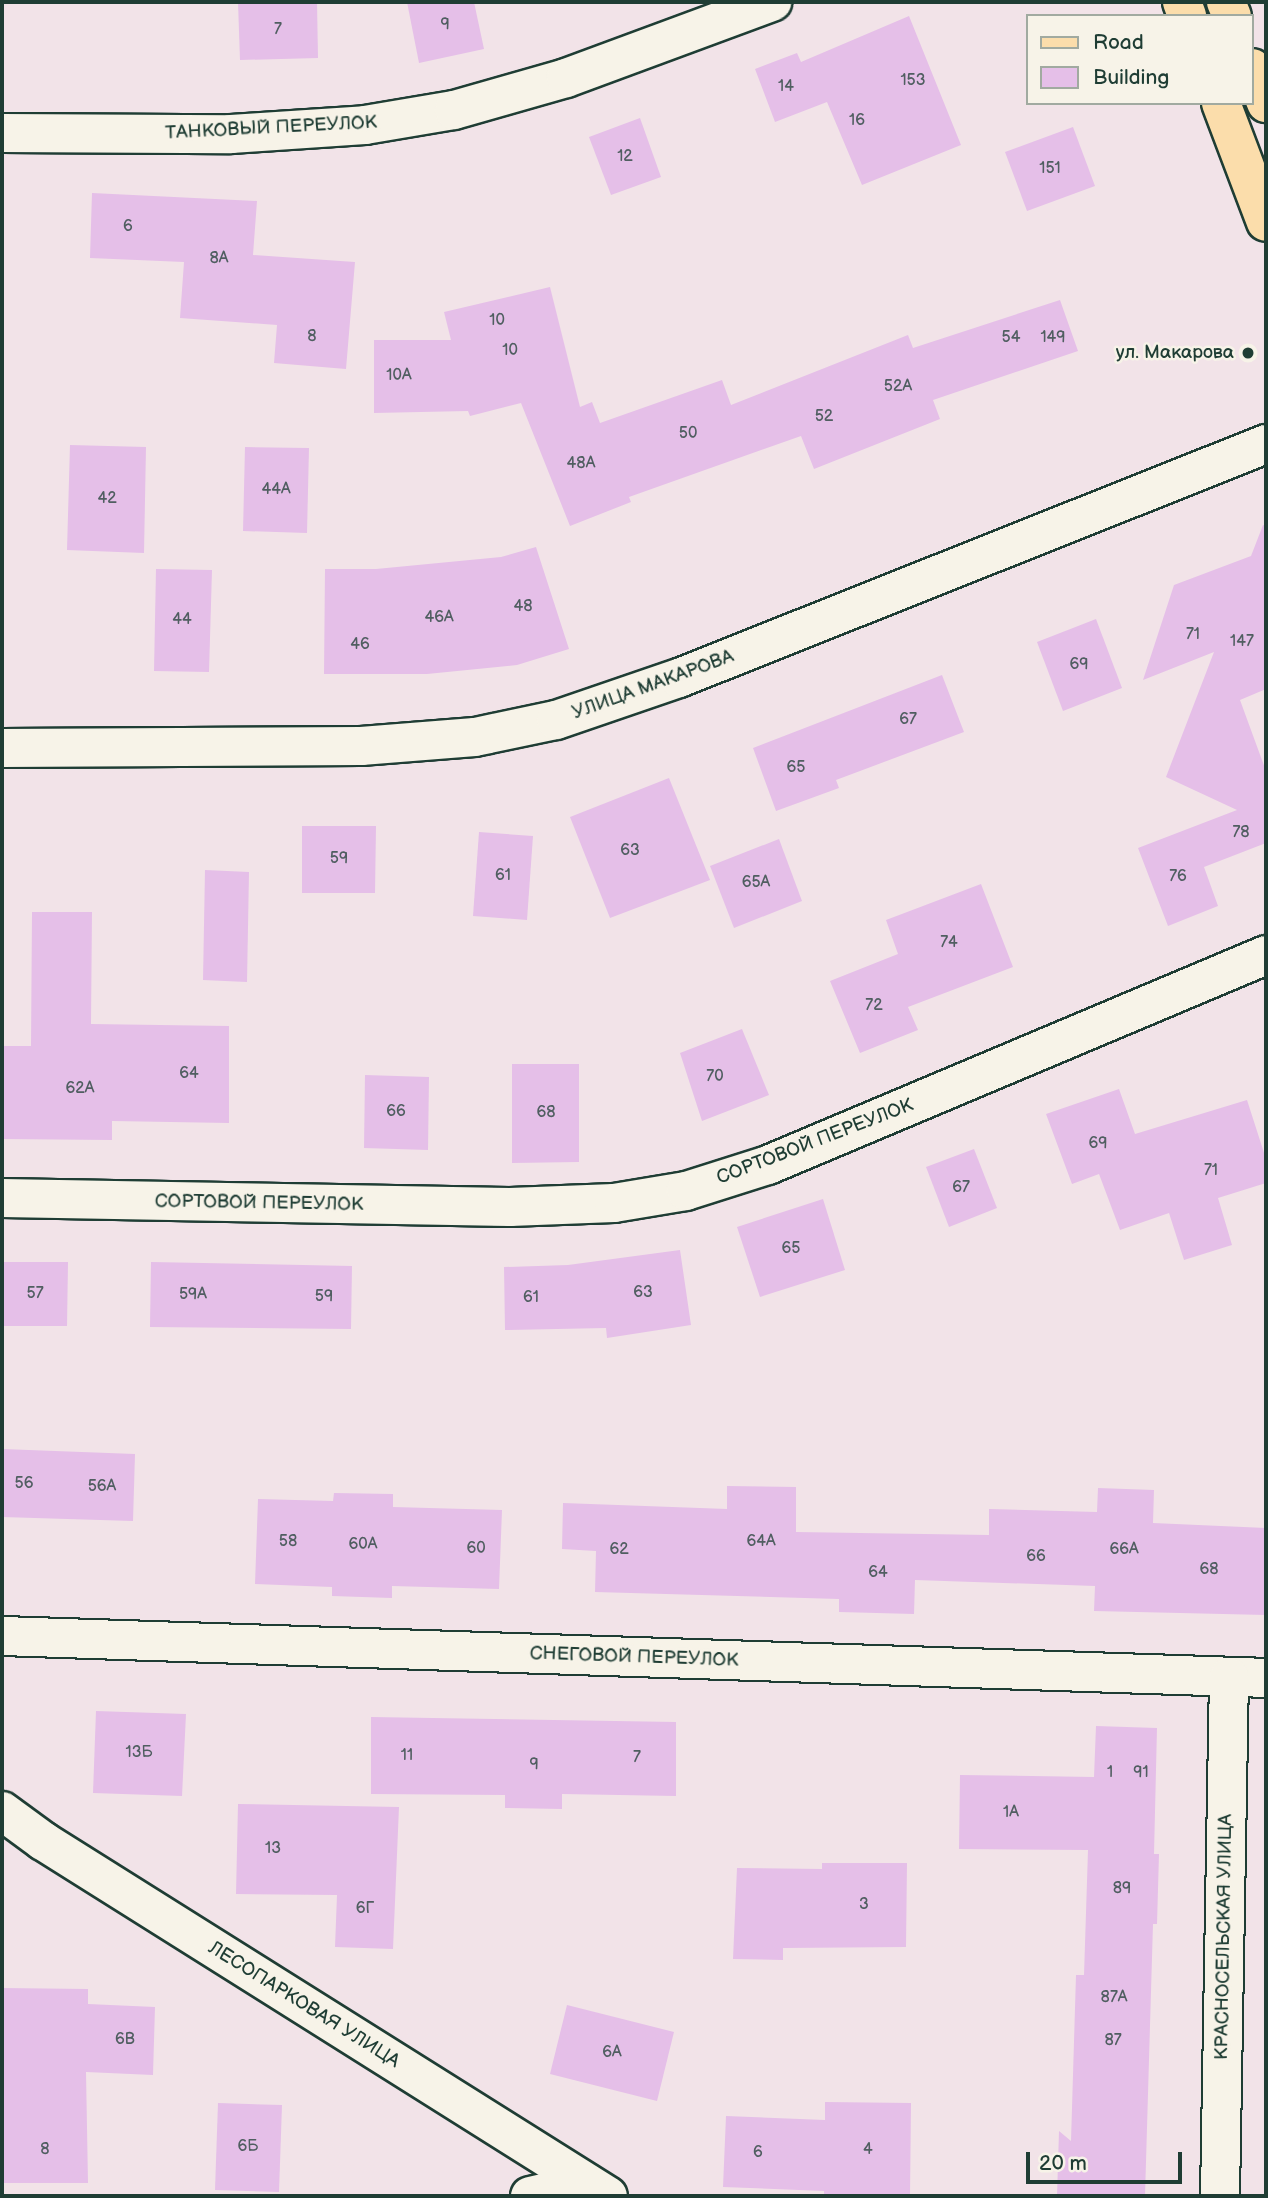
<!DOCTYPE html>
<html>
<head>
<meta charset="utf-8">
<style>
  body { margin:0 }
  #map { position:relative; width:1268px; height:2198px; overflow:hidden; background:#f2e3e8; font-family:"Balsamiq Sans",sans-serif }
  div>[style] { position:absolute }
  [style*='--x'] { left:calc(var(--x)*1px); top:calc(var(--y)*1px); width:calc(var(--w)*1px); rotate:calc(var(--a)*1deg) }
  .building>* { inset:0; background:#e5bfe8 }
  .roads { filter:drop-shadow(2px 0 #1f3d34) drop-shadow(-2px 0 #1f3d34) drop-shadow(0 2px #1f3d34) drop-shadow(0 -2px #1f3d34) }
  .minor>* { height:38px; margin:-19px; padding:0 19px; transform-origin:19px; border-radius:19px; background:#f7f3e8 }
  .major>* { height:38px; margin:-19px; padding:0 19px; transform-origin:19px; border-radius:19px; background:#fbddab }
  .dots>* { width:19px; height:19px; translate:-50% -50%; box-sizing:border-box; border:4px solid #f7f3e8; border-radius:50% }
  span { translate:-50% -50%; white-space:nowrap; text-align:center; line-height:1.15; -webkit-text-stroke:5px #f7f3e8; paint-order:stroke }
  .number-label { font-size:16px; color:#505e61 }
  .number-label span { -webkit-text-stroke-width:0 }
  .street-label { font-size:19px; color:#1f3d34 }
  .poi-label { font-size:19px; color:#1f3d34 }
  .right { translate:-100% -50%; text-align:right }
  .frame { position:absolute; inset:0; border:4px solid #1f3d34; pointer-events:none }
  .legend { position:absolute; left:1026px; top:14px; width:228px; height:91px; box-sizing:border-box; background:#f7f3e8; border:2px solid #a1aaa0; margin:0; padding:9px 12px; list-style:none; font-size:21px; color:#1f3d34 }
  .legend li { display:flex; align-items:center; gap:14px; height:35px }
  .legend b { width:35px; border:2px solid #a1aaa0 }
  .scale { position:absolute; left:1026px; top:2152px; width:156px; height:32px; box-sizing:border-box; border:4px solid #1f3d34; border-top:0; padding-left:9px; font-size:21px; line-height:24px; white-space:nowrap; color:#1f3d34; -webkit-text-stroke:5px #f7f3e8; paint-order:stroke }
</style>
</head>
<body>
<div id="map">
  <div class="building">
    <div style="clip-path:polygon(238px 2px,317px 2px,318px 58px,240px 60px)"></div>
    <div style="clip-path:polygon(407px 2px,474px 2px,484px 49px,419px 63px)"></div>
    <div style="clip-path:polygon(909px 16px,961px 145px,862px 185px,827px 102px,775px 122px,755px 69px,797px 53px,801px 62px)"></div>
    <div style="clip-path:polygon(640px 118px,661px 177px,611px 195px,589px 137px)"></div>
    <div style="clip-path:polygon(1073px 127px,1095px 186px,1027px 211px,1005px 152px)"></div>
    <div style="clip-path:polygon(92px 193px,257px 201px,253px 255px,355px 262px,346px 369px,274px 363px,277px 325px,180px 318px,184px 262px,90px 258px)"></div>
    <div style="clip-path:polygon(550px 287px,580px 407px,592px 402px,600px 423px,722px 380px,731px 405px,908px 335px,913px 348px,1060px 300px,1078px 351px,933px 400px,940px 419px,814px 469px,801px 436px,629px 497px,631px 502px,570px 526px,521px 403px,470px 416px,468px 411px,374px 413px,374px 340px,451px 340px,444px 312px)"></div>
    <div style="clip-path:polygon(70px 445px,146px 447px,144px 553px,67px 550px)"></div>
    <div style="clip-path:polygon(245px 447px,309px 448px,307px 533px,243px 531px)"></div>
    <div style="clip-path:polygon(1263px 525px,1266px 526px,1266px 689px,1240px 700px,1266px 771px,1266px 843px,1204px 867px,1218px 906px,1168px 926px,1138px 848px,1237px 810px,1166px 777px,1214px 652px,1143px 680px,1174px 585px,1251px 556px)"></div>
    <div style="clip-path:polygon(536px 547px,569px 649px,517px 665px,427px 674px,324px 674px,325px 569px,376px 569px,501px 557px)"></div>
    <div style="clip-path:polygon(156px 569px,212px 570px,209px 672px,154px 671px)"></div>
    <div style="clip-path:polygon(1096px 619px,1122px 688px,1063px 711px,1037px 642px)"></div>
    <div style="clip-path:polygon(942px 675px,964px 732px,836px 780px,839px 788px,776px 811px,753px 748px)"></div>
    <div style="clip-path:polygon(669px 778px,710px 880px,610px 918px,570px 817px)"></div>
    <div style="clip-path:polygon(302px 826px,376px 826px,375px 893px,302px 893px)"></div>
    <div style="clip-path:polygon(479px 832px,533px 836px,527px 920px,473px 916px)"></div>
    <div style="clip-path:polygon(779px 839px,802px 901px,734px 928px,710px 866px)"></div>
    <div style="clip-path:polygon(205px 870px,249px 872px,247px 982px,203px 980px)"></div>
    <div style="clip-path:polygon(981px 884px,1013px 967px,908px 1007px,918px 1030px,860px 1053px,830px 981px,898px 954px,886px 920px)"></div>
    <div style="clip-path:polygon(32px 912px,92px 912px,91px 1024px,229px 1026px,229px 1123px,112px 1121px,112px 1140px,2px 1139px,2px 1046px,31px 1046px)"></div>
    <div style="clip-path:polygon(742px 1029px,769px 1095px,702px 1121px,680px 1053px)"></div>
    <div style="clip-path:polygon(512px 1064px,579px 1064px,579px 1162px,512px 1163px)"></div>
    <div style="clip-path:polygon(365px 1075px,429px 1077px,428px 1150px,364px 1148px)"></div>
    <div style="clip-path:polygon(1119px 1089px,1135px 1134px,1247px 1100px,1266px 1159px,1266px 1183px,1218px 1198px,1232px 1245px,1184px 1260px,1169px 1213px,1120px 1230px,1099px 1174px,1072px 1184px,1046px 1114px)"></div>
    <div style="clip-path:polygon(974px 1149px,997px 1208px,949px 1227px,926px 1167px)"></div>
    <div style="clip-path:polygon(823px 1199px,845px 1270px,760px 1297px,737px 1227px)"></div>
    <div style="clip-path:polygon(680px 1250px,691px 1325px,607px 1338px,606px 1328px,505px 1330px,504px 1267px,568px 1265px)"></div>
    <div style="clip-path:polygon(3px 1262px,68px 1262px,67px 1326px,2px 1326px)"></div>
    <div style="clip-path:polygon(151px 1262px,352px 1266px,351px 1329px,150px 1327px)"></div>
    <div style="clip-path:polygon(2px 1449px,135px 1454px,133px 1521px,2px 1517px)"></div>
    <div style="clip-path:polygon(727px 1486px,796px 1487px,796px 1532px,989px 1535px,989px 1509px,1097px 1512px,1098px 1488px,1154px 1490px,1153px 1523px,1266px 1528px,1266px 1615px,1094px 1611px,1095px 1586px,915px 1580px,914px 1614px,839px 1612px,839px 1599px,595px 1592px,596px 1551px,562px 1549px,563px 1503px,727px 1509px)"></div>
    <div style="clip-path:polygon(334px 1493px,393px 1494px,393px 1507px,502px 1510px,499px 1589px,392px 1586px,392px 1598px,332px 1596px,332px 1587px,255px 1584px,258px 1499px,333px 1501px)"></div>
    <div style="clip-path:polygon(96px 1711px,186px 1714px,182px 1796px,93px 1793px)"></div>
    <div style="clip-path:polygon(371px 1717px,676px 1722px,676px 1796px,562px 1794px,562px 1809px,505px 1808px,505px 1795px,371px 1794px)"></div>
    <div style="clip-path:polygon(1096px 1726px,1157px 1728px,1154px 1854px,1159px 1854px,1157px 1924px,1153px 1924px,1145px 2196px,1057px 2196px,1059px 2131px,1071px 2141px,1076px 1975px,1084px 1975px,1088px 1850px,959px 1849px,960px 1775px,1094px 1777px)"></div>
    <div style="clip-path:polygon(238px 1804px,399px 1807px,393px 1949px,335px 1947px,337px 1895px,236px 1894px)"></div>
    <div style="clip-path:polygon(822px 1863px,907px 1863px,906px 1947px,783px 1948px,783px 1960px,733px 1959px,737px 1868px,822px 1869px)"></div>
    <div style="clip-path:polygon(2px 1988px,88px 1989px,88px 2004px,155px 2007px,153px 2075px,86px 2072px,88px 2183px,2px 2183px)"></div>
    <div style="clip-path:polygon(567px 2005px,674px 2032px,657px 2101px,550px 2074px)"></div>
    <div style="clip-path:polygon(825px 2102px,911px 2103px,910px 2196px,824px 2196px,824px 2191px,723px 2187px,726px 2116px,825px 2120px)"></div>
    <div style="clip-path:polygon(218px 2103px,282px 2105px,279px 2192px,215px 2190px)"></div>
  </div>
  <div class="roads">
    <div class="minor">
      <div style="--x:2;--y:133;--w:229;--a:0.3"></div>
      <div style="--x:231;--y:134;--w:134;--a:-3.8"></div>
      <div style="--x:365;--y:125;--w:90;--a:-9.6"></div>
      <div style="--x:454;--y:110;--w:116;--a:-15.9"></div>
      <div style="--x:566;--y:78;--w:220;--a:-20.3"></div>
      <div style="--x:2;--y:748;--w:359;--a:-0.3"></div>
      <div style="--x:361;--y:746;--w:114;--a:-4.5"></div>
      <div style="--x:475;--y:737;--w:83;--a:-11.9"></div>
      <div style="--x:556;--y:720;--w:130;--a:-18.9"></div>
      <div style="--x:679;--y:678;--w:632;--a:-21.73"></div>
      <div style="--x:2;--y:1198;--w:508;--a:1.01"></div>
      <div style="--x:510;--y:1207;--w:104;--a:-2.2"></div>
      <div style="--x:614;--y:1203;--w:73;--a:-9.5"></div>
      <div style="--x:686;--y:1191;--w:86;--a:-17.6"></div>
      <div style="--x:768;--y:1165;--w:540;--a:-22.86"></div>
      <div style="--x:2;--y:1636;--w:1265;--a:1.9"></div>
      <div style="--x:2;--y:1811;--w:51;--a:36.2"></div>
      <div style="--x:43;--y:1841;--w:667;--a:32.14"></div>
      <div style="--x:530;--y:2196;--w:58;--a:-12.8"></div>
      <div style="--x:1220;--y:2196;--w:519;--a:-89.01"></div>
    </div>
    <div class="major">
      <div style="--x:1182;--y:2;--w:15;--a:70"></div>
      <div style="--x:1226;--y:2;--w:15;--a:67"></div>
      <div style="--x:1252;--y:68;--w:38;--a:68"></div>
      <div style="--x:1221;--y:103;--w:127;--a:69.3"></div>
    </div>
  </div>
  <div class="dots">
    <div style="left:1248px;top:353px;background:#1f3d34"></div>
  </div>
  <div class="number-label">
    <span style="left:445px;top:25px">9</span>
    <span style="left:278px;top:30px">7</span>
    <span style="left:913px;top:81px">153</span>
    <span style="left:786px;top:87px">14</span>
    <span style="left:857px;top:121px">16</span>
    <span style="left:625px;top:157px">12</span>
    <span style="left:1050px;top:169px">151</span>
    <span style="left:128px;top:227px">6</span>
    <span style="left:219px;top:259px">8А</span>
    <span style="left:497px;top:321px">10</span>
    <span style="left:312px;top:337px">8</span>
    <span style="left:1011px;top:338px">54</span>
    <span style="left:1053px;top:338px">149</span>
    <span style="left:510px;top:351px">10</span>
    <span style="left:399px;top:376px">10А</span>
    <span style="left:898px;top:387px">52А</span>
    <span style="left:824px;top:417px">52</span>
    <span style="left:688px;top:434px">50</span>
    <span style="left:581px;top:464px">48А</span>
    <span style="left:276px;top:490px">44А</span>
    <span style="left:107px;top:499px">42</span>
    <span style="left:523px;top:607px">48</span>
    <span style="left:439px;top:618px">46А</span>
    <span style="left:182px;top:620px">44</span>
    <span style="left:1193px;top:635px">71</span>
    <span style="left:1242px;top:642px">147</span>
    <span style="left:360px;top:645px">46</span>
    <span style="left:1079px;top:665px">69</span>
    <span style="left:908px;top:720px">67</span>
    <span style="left:796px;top:768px">65</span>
    <span style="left:1241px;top:833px">78</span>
    <span style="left:630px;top:851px">63</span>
    <span style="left:339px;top:859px">59</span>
    <span style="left:503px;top:876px">61</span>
    <span style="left:1178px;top:877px">76</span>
    <span style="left:756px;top:883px">65А</span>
    <span style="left:949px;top:943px">74</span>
    <span style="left:874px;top:1006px">72</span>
    <span style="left:189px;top:1074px">64</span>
    <span style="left:715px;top:1077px">70</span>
    <span style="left:80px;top:1089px">62А</span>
    <span style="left:396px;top:1112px">66</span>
    <span style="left:546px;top:1113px">68</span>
    <span style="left:1098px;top:1144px">69</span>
    <span style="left:1211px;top:1171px">71</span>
    <span style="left:961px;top:1188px">67</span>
    <span style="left:791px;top:1249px">65</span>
    <span style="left:643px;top:1293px">63</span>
    <span style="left:35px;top:1294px">57</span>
    <span style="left:193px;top:1295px">59А</span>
    <span style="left:324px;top:1297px">59</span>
    <span style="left:531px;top:1298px">61</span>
    <span style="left:24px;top:1484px">56</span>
    <span style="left:102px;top:1487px">56А</span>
    <span style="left:288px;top:1542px">58</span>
    <span style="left:761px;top:1542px">64А</span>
    <span style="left:363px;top:1545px">60А</span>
    <span style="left:476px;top:1549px">60</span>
    <span style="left:619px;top:1550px">62</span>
    <span style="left:1124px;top:1550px">66А</span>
    <span style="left:1036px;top:1557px">66</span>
    <span style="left:1209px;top:1570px">68</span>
    <span style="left:878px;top:1573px">64</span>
    <span style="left:139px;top:1753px">13Б</span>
    <span style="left:407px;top:1756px">11</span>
    <span style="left:637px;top:1758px">7</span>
    <span style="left:534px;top:1765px">9</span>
    <span style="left:1110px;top:1773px">1</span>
    <span style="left:1141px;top:1773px">91</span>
    <span style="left:1011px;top:1813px">1А</span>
    <span style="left:273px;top:1849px">13</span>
    <span style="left:1122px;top:1889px">89</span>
    <span style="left:864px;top:1905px">3</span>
    <span style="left:365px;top:1909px">6Г</span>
    <span style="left:1114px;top:1998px">87А</span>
    <span style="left:125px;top:2040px">6В</span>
    <span style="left:1113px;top:2041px">87</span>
    <span style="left:612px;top:2053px">6А</span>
    <span style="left:248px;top:2147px">6Б</span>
    <span style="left:45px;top:2150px">8</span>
    <span style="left:868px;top:2150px">4</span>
    <span style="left:758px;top:2153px">6</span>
  </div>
  <div class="street-label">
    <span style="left:271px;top:128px;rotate:-3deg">ТАНКОВЫЙ ПЕРЕУЛОК</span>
    <span style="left:653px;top:685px;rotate:-20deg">УЛИЦА МАКАРОВА</span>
    <span style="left:815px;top:1142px;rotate:-21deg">СОРТОВОЙ ПЕРЕУЛОК</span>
    <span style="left:259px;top:1203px;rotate:1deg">СОРТОВОЙ ПЕРЕУЛОК</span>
    <span style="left:634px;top:1657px;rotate:2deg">СНЕГОВОЙ ПЕРЕУЛОК</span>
    <span style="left:1224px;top:1937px;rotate:-89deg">КРАСНОСЕЛЬСКАЯ УЛИЦА</span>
    <span style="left:304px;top:2005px;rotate:32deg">ЛЕСОПАРКОВАЯ УЛИЦА</span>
  </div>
  <div class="poi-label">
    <span class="right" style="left:1234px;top:353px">ул. Макарова</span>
  </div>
  <div class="frame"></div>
  <ul class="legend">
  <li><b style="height:9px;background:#fbddab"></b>Road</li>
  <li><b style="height:19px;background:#e5bfe8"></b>Building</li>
  </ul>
  <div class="scale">20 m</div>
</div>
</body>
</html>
